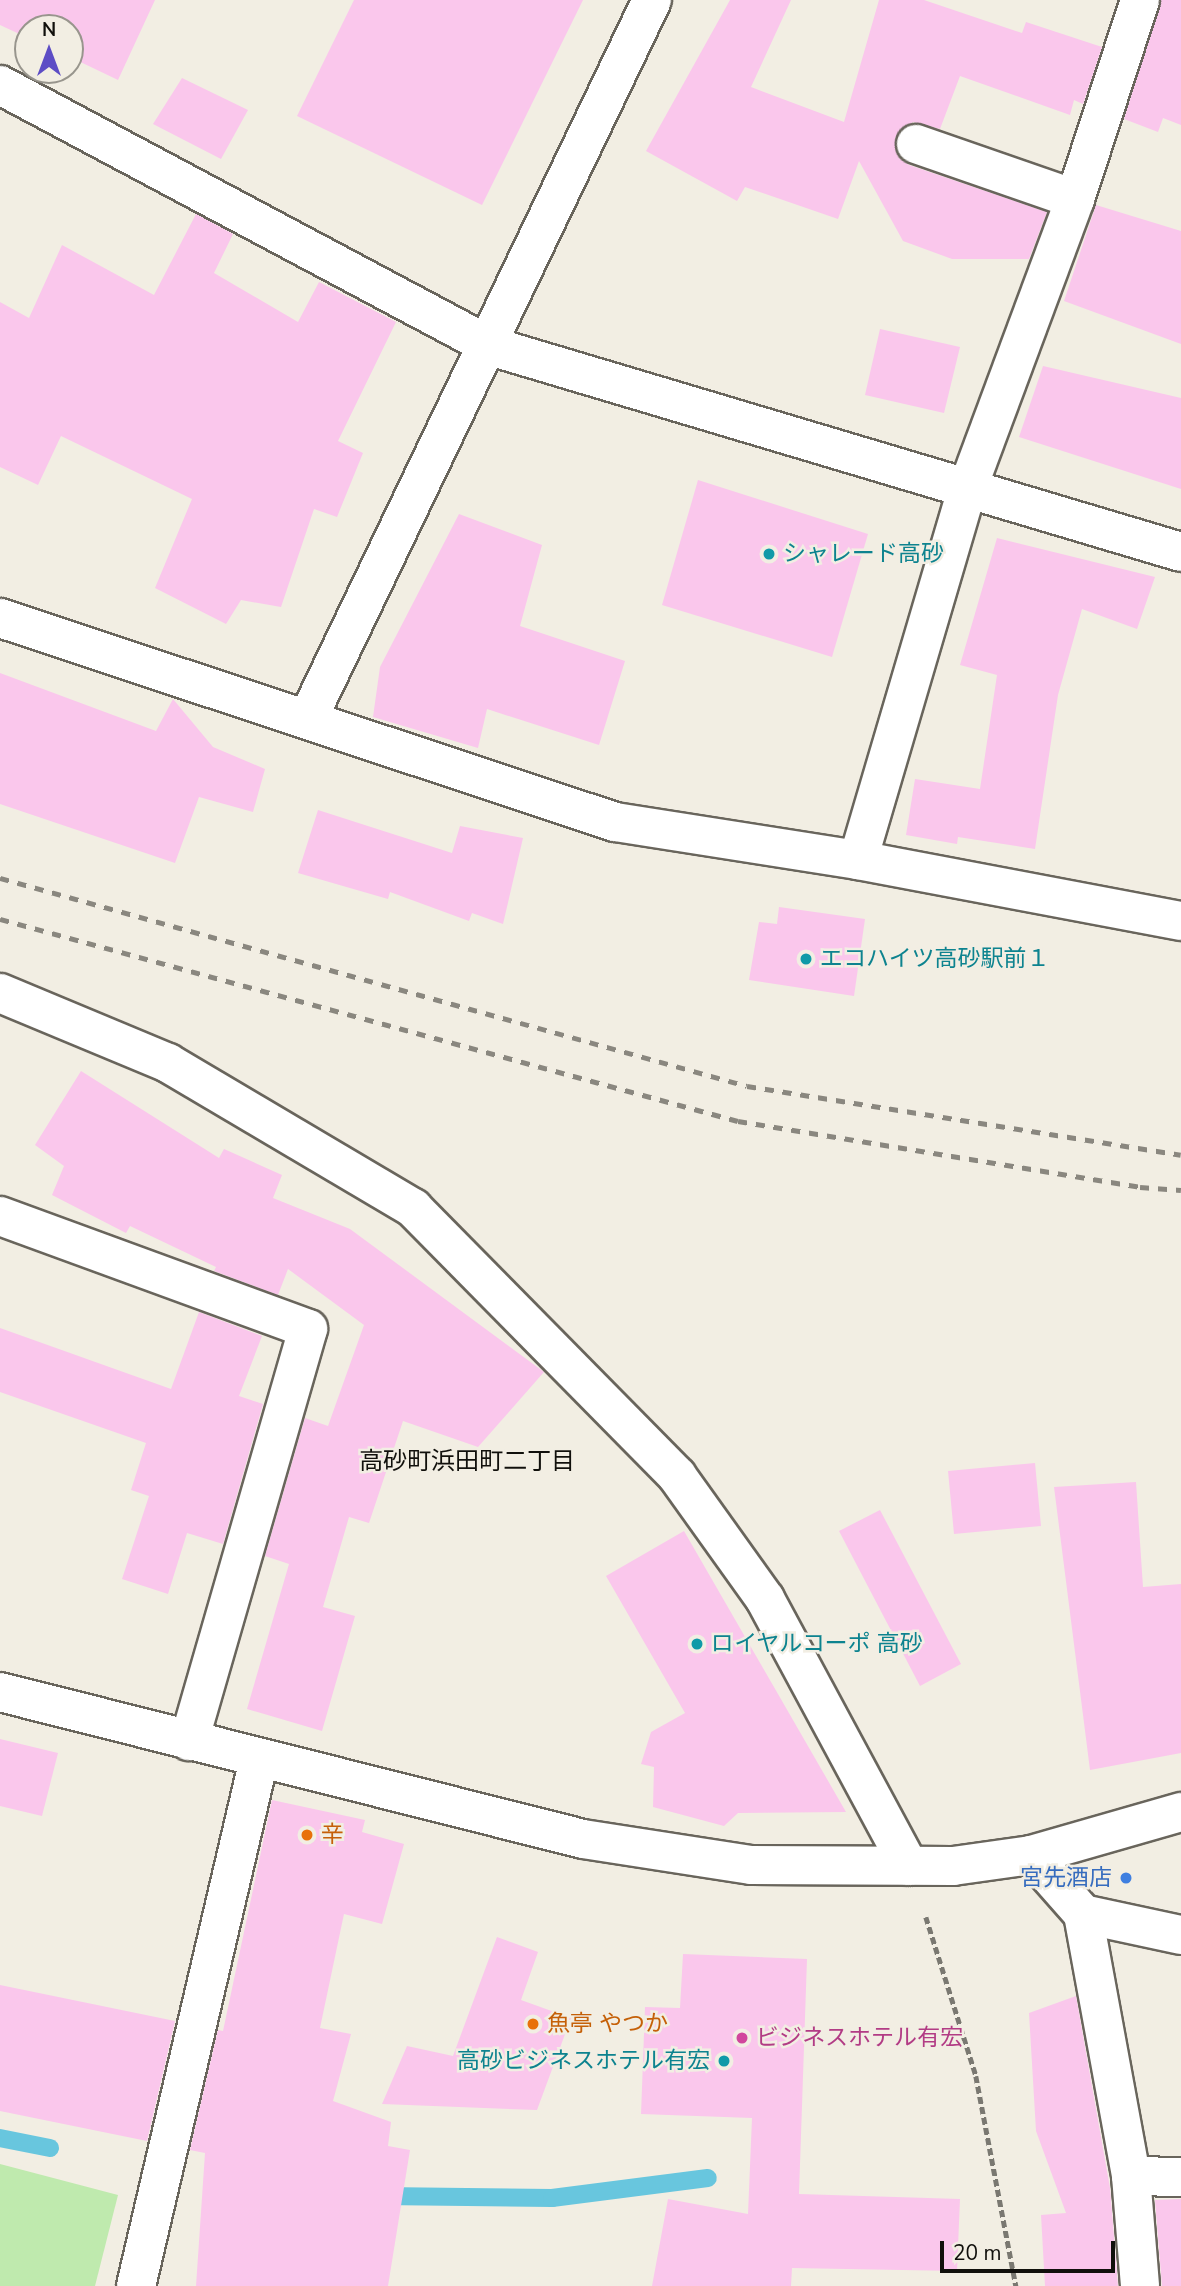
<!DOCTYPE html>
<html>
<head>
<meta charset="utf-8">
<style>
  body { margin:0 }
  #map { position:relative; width:1181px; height:2286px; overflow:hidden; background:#f2eee3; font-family:"Nunito Sans","Noto Sans JP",sans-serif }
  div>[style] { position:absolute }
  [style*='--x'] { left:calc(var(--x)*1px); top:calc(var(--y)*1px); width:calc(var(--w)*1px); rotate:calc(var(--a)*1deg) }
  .green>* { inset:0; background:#bfeaae }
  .stream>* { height:18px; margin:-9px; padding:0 9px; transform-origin:9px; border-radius:9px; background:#68c6de }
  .building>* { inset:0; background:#fac7ec }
  .path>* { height:4.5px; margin-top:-2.25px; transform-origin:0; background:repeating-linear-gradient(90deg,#7a7871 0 7px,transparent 0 10.5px) }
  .roads { filter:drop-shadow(2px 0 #69655c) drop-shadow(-2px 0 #69655c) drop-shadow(0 2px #69655c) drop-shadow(0 -2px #69655c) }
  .minor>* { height:38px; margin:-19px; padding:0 19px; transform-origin:19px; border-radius:19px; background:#fff }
  .tertiary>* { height:38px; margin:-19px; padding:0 19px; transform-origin:19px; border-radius:19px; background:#fff }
  .rail>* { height:5px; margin-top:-2.5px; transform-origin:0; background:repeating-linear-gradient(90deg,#8a877f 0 9px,transparent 0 18px) }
  .dots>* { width:19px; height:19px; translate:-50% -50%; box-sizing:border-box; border:4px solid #f2eee3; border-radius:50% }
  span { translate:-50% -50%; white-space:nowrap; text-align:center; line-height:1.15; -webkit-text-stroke:5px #f2eee3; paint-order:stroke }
  .culture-label { font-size:23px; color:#0d838f }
  .left { translate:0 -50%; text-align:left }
  .right { translate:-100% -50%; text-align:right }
  .food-label { font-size:23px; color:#c56008 }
  .shop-label { font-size:23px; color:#366cbe }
  .hotel-label { font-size:23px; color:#b23c85 }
  .neighbourhood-label { font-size:24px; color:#11100c }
  .north { position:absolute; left:14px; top:14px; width:70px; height:70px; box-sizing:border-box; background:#f2eee3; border:2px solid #98958d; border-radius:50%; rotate:0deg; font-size:19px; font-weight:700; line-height:28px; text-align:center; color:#11100c }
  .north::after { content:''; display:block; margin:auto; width:24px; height:32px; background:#5d4dc5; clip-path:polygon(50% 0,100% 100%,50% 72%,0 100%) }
  .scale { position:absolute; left:940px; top:2241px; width:175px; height:32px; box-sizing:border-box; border:4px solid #11100c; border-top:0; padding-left:9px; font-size:21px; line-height:24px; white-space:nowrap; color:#11100c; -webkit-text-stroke:5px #f2eee3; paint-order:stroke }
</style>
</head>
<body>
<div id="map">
  <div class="green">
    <div style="clip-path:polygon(0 2164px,118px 2195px,95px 2286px,0 2286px)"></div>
  </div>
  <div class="stream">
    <div style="--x:0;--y:2138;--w:51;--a:11.3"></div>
    <div style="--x:380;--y:2196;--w:172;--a:0.7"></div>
    <div style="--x:552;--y:2198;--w:157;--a:-7.3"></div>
  </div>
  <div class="building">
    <div style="clip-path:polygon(0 0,155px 0,118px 80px,70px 57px,70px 28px,28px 28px,28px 38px,0 25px)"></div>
    <div style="clip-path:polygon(354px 0,583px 0,482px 205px,297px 116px)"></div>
    <div style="clip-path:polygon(730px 0,791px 0,751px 87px,844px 122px,879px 0,924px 0,1022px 33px,1026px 22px,1102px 47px,1083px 104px,1074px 100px,1070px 115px,960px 76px,940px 129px,913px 122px,895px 138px,899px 158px,909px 165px,1047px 212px,1029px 259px,952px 259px,903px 241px,859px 161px,838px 219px,745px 187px,737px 201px,646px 151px)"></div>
    <div style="clip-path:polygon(1161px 0,1181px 0,1181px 125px,1163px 118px,1158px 132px,1124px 119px)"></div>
    <div style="clip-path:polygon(182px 78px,248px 110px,221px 159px,153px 124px)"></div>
    <div style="clip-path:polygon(1096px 205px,1181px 231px,1181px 344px,1064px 301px)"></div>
    <div style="clip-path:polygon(196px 214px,233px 234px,214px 273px,298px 322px,319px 282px,396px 322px,338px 441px,363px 453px,337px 517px,314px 509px,281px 607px,241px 600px,226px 624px,155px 588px,192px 499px,61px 436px,38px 485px,0 467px,0 302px,29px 318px,62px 245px,154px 295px)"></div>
    <div style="clip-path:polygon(880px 329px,960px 347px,944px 413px,865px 395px)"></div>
    <div style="clip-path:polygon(1043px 366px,1181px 398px,1181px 489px,1019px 437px)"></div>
    <div style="clip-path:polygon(698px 480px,868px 534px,832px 657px,662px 605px)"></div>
    <div style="clip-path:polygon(459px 514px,542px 545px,520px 626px,625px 661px,599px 745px,487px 709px,478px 748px,373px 717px,380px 667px)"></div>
    <div style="clip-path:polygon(997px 538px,1155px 577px,1137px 629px,1082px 609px,1058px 695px,1035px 849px,958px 837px,957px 844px,906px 835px,915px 779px,980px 789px,997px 675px,960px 665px)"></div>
    <div style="clip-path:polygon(0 673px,156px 731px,173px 699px,213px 747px,265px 769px,253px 812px,199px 797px,175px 863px,0 804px)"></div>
    <div style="clip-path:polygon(318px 810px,452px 853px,460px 826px,523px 838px,503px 924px,472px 913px,469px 921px,390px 892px,388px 899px,298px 873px)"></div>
    <div style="clip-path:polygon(779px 907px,865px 919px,854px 996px,749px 980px,759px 922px,777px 924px)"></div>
    <div style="clip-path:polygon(81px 1071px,219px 1158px,224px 1149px,282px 1175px,273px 1198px,350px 1229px,544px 1372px,478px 1447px,403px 1421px,369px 1523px,349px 1517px,323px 1607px,355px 1616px,322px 1731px,247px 1709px,289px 1564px,265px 1556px,305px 1418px,328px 1426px,364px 1325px,288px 1269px,278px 1295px,214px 1271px,216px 1267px,130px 1226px,126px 1233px,52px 1195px,64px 1166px,35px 1145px)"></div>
    <div style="clip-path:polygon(199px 1312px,262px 1336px,239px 1396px,263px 1404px,223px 1544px,187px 1533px,168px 1594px,122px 1579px,149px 1496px,131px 1490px,146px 1443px,0 1392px,0 1328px,171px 1389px)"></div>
    <div style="clip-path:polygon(1035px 1463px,1041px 1526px,954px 1534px,948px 1471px)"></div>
    <div style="clip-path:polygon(1136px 1482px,1143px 1587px,1181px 1584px,1181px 1753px,1090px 1770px,1054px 1487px)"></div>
    <div style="clip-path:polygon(880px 1510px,961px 1664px,920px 1686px,839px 1531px)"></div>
    <div style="clip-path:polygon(684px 1531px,846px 1812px,738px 1813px,724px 1826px,653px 1807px,654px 1767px,641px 1764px,651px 1732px,685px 1713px,606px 1576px)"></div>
    <div style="clip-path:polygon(0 1739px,58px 1753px,42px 1816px,0 1806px)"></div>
    <div style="clip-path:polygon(272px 1800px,365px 1820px,362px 1832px,404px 1844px,382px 1924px,344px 1914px,320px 2028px,351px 2034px,333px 2101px,391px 2122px,388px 2146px,410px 2150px,388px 2286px,196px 2286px,205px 2153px,190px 2150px,218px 2030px,223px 2031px)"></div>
    <div style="clip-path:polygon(497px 1937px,538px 1952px,521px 2000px,571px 2018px,537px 2110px,382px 2104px,407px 2046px,453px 2056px)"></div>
    <div style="clip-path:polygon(683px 1954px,807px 1959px,799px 2194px,960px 2199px,957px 2271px,792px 2268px,791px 2286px,652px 2286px,668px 2199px,748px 2214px,752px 2118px,641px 2114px,645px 2007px,680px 2008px)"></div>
    <div style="clip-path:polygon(0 1985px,175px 2021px,147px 2141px,0 2111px)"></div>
    <div style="clip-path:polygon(1076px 1996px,1110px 2188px,1118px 2286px,1045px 2286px,1041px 2215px,1066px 2213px,1036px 2131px,1029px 2013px)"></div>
    <div style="clip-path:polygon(1181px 2199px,1181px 2286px,1162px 2286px,1155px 2200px)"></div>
  </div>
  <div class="path">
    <div style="--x:926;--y:1917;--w:167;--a:72.5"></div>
    <div style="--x:976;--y:2076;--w:214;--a:79.2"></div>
  </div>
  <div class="roads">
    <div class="minor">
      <div style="--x:0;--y:85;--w:555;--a:28.04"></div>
      <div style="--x:490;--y:346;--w:721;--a:16.6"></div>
      <div style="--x:916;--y:144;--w:168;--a:19.1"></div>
      <div style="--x:0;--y:618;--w:648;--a:18.35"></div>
      <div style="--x:615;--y:822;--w:246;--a:8.9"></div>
      <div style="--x:858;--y:860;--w:329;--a:10.7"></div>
      <div style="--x:308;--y:718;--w:796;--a:-64.4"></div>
      <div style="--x:858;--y:860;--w:389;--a:-73.6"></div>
      <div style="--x:968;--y:487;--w:307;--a:-69.6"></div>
      <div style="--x:1075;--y:199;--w:209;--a:-71.9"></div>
      <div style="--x:0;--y:1216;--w:328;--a:20.1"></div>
      <div style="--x:308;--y:1329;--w:429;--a:106.1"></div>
      <div style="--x:1031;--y:1855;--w:79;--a:48.6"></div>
      <div style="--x:1083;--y:1914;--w:100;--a:12.1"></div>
      <div style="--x:1083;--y:1914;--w:266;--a:79.6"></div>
      <div style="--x:1131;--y:2176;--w:110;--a:85.3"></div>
      <div style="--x:1131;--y:2176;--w:50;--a:1.1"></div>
      <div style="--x:136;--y:2286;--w:541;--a:-76.86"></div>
    </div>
    <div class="tertiary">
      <div style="--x:0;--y:993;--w:182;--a:22.6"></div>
      <div style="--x:168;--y:1063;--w:285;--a:30.6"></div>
      <div style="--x:413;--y:1208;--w:376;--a:45.4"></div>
      <div style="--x:677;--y:1476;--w:151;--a:54.4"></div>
      <div style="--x:765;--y:1599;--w:303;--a:61.7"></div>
      <div style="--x:0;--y:1692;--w:601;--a:14.15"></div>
      <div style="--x:583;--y:1839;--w:170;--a:8.8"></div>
      <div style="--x:751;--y:1865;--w:202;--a:0.3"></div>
      <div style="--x:953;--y:1866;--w:79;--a:-8"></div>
      <div style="--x:1031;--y:1855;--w:156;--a:-16"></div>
    </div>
  </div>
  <div class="rail">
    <div style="--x:0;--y:878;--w:775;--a:15.56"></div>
    <div style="--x:747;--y:1086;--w:439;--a:9"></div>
    <div style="--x:0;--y:919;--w:765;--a:15.31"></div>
    <div style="--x:738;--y:1121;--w:407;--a:9.3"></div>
    <div style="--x:1140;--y:1187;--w:41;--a:4.2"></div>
  </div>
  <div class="dots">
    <div style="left:769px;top:554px;background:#0f9aa8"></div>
    <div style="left:806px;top:959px;background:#0f9aa8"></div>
    <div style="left:697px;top:1644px;background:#0f9aa8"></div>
    <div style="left:307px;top:1835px;background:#e8710a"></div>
    <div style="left:1126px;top:1878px;background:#3f7fe0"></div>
    <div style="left:533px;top:2024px;background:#e8710a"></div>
    <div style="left:742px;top:2038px;background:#d1479c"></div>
    <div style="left:724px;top:2061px;background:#0f9aa8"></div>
  </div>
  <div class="culture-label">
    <span class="left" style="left:783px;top:554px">シャレード高砂</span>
    <span class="left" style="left:820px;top:959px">エコハイツ高砂駅前１</span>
    <span class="left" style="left:711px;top:1644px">ロイヤルコーポ 高砂</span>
    <span class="right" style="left:710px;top:2061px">高砂ビジネスホテル有宏</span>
  </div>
  <div class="food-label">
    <span class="left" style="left:321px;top:1835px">辛</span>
    <span class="left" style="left:547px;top:2024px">魚亭 やつか</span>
  </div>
  <div class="shop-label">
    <span class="right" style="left:1112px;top:1878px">宮先酒店</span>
  </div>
  <div class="hotel-label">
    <span class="left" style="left:756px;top:2038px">ビジネスホテル有宏</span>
  </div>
  <div class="neighbourhood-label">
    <span style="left:467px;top:1462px">高砂町浜田町二丁目</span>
  </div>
  <div class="north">N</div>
  <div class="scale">20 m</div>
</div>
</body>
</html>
